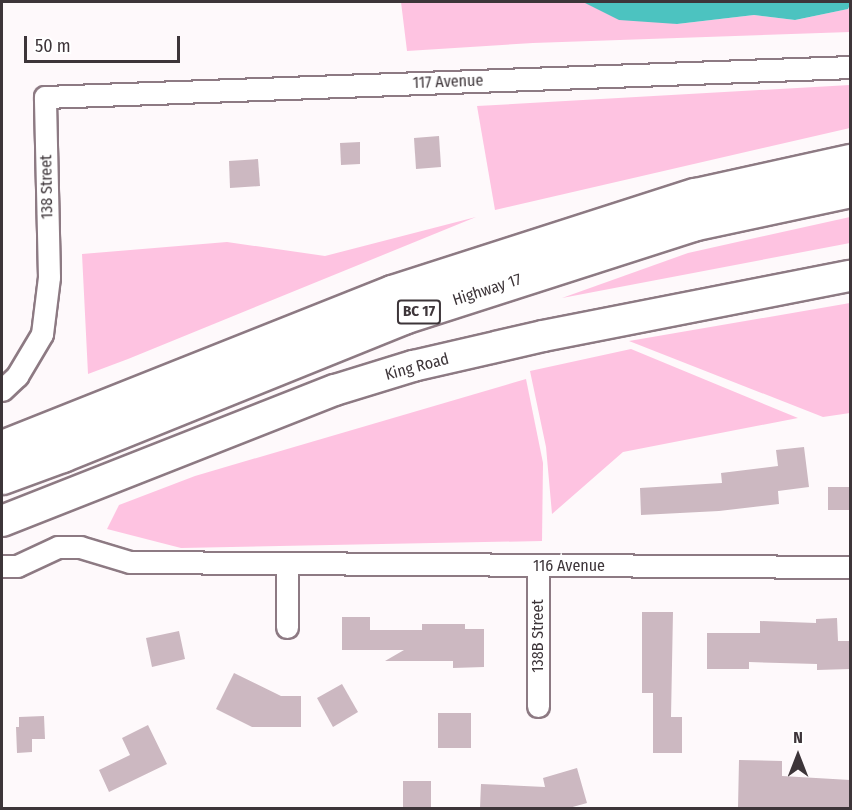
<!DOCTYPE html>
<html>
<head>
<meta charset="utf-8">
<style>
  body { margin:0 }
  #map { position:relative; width:852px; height:810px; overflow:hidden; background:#fef9fb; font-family:"Fira Sans Condensed",sans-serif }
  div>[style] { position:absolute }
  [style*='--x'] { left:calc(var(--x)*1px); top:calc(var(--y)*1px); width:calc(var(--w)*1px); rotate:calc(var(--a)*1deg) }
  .green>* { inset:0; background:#fec3e1 }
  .water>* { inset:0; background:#4cc3c0 }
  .building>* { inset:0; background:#ccb8c1 }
  .roads { filter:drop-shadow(2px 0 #8d7a83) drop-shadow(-2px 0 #8d7a83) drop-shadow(0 2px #8d7a83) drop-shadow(0 -2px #8d7a83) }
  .street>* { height:21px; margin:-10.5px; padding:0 10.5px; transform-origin:10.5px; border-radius:10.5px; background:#fff }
  .secondary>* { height:30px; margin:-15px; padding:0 15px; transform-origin:15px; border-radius:15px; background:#fff }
  .highway>* { height:33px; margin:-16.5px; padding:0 16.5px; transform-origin:16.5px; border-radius:16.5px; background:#fff }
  span { translate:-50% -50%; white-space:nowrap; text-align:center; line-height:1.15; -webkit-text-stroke:5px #fff; paint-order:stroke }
  .shield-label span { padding:2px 4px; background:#fff; border:2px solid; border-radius:4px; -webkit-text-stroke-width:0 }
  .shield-label { font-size:15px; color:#3d3539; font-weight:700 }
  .street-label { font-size:16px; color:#3d3539 }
  .frame { position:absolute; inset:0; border:3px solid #3d3539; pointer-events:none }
  .north { position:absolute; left:768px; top:726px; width:60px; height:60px; -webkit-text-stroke:4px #fff; paint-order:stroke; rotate:0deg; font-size:16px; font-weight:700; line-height:24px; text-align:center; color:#3d3539 }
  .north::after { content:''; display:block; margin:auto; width:21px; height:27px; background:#3d3539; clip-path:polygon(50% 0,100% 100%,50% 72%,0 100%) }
  .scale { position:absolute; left:24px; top:36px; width:156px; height:27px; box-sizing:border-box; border:3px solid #3d3539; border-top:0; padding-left:8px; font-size:18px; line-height:21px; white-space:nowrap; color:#3d3539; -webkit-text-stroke:4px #fff; paint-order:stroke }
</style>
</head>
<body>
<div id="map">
  <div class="green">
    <div style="clip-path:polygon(401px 2px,583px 2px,677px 24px,754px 15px,795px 20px,848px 9px,850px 5px,850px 32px,533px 43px,407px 51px)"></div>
    <div style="clip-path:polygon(850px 85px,850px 128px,495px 210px,477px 106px)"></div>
    <div style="clip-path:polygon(476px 217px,128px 359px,88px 374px,82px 254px,227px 242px,325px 256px)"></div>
    <div style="clip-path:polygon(850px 217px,850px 243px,562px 298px,688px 253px)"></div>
    <div style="clip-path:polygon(850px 303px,850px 413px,823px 417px,629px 341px)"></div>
    <div style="clip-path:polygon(631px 349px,798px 418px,623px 452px,552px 514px,546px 447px,530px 371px)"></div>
    <div style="clip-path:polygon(526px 379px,543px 463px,542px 541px,181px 548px,107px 529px,119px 505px,195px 476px)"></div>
  </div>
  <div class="water">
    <div style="clip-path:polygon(583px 2px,850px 2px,850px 5px,848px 9px,795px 20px,754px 15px,677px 24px,619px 20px)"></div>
  </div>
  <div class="building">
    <div style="clip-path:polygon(439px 136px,441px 167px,416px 169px,414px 138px)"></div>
    <div style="clip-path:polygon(360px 142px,360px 164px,341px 165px,340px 143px)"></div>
    <div style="clip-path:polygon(258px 159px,260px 186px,230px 188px,229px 161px)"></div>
    <div style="clip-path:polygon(804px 447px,809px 487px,778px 491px,779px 504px,719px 511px,641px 515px,640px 488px,722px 483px,721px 473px,778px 466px,776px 450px)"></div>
    <div style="clip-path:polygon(828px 487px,850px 487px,850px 510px,828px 510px)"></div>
    <div style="clip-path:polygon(642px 612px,673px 612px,671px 717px,682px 717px,682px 753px,653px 753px,653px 693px,642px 693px)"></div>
    <div style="clip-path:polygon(342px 617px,370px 617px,370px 630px,422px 630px,422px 624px,465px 624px,465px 629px,484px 629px,484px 667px,453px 668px,453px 661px,385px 661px,404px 650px,342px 650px)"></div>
    <div style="clip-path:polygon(837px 618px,838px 641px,850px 641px,850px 669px,817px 670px,817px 664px,749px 662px,749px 669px,707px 669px,707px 633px,760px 633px,760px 621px,816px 623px,816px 619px)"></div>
    <div style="clip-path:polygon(179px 631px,185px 659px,152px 667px,146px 638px)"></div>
    <div style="clip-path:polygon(234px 673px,281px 696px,301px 696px,301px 727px,252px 727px,216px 709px)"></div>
    <div style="clip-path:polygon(342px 684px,358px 712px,333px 727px,317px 698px)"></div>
    <div style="clip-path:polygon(438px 713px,471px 713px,471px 748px,438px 748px)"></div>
    <div style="clip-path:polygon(44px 716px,45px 739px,32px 739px,32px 752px,17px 753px,16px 727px,19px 727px,19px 717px)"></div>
    <div style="clip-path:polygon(148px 725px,167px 764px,109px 792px,99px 770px,130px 755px,122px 738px)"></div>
    <div style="clip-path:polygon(739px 760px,782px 761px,782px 776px,850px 780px,850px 808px,738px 808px)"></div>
    <div style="clip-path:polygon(577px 768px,587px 803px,569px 808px,480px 808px,481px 784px,545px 787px,543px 778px)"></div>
    <div style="clip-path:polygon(403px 781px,431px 781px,431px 808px,403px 808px)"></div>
  </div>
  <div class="roads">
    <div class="street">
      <div style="--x:2;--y:390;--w:21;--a:-43"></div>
      <div style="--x:17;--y:376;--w:49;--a:-59.2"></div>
      <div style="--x:42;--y:334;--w:57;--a:-83"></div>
      <div style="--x:49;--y:277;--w:180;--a:-91.3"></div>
      <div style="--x:45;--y:97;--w:806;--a:-2.13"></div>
      <div style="--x:287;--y:563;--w:64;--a:90"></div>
      <div style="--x:2;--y:566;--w:15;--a:0"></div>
      <div style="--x:17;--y:566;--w:45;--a:-24.9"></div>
      <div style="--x:58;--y:547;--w:22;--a:0"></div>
      <div style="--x:80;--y:547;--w:52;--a:16.7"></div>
      <div style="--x:130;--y:562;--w:720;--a:0.4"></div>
      <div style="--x:538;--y:566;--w:140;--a:90"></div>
    </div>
    <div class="secondary">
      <div style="--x:2;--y:521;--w:358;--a:-21.5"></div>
      <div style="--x:335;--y:390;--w:82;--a:-17.1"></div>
      <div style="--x:413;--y:366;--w:133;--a:-13"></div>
      <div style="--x:543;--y:336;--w:313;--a:-11.1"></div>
    </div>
    <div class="highway">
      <div style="--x:2;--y:447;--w:420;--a:-21.7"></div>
      <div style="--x:392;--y:292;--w:318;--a:-17.8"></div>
      <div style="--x:695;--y:195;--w:159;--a:-12.4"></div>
      <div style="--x:2;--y:477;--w:64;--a:-20.1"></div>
      <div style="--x:62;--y:455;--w:368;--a:-22"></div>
      <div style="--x:403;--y:317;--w:304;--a:-17.8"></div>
      <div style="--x:692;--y:224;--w:162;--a:-12.1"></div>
    </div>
  </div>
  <div class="shield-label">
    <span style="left:419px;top:312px">BC 17</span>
  </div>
  <div class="street-label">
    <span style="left:448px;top:82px;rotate:-2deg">117 Avenue</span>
    <span style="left:47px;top:187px;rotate:-91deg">138 Street</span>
    <span style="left:487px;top:290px;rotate:-18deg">Highway 17</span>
    <span style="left:417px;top:367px;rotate:-15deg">King Road</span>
    <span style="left:569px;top:566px">116 Avenue</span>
    <span style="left:538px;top:636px;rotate:-90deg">138B Street</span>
  </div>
  <div class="frame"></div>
  <div class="north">N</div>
  <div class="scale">50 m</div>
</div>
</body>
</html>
